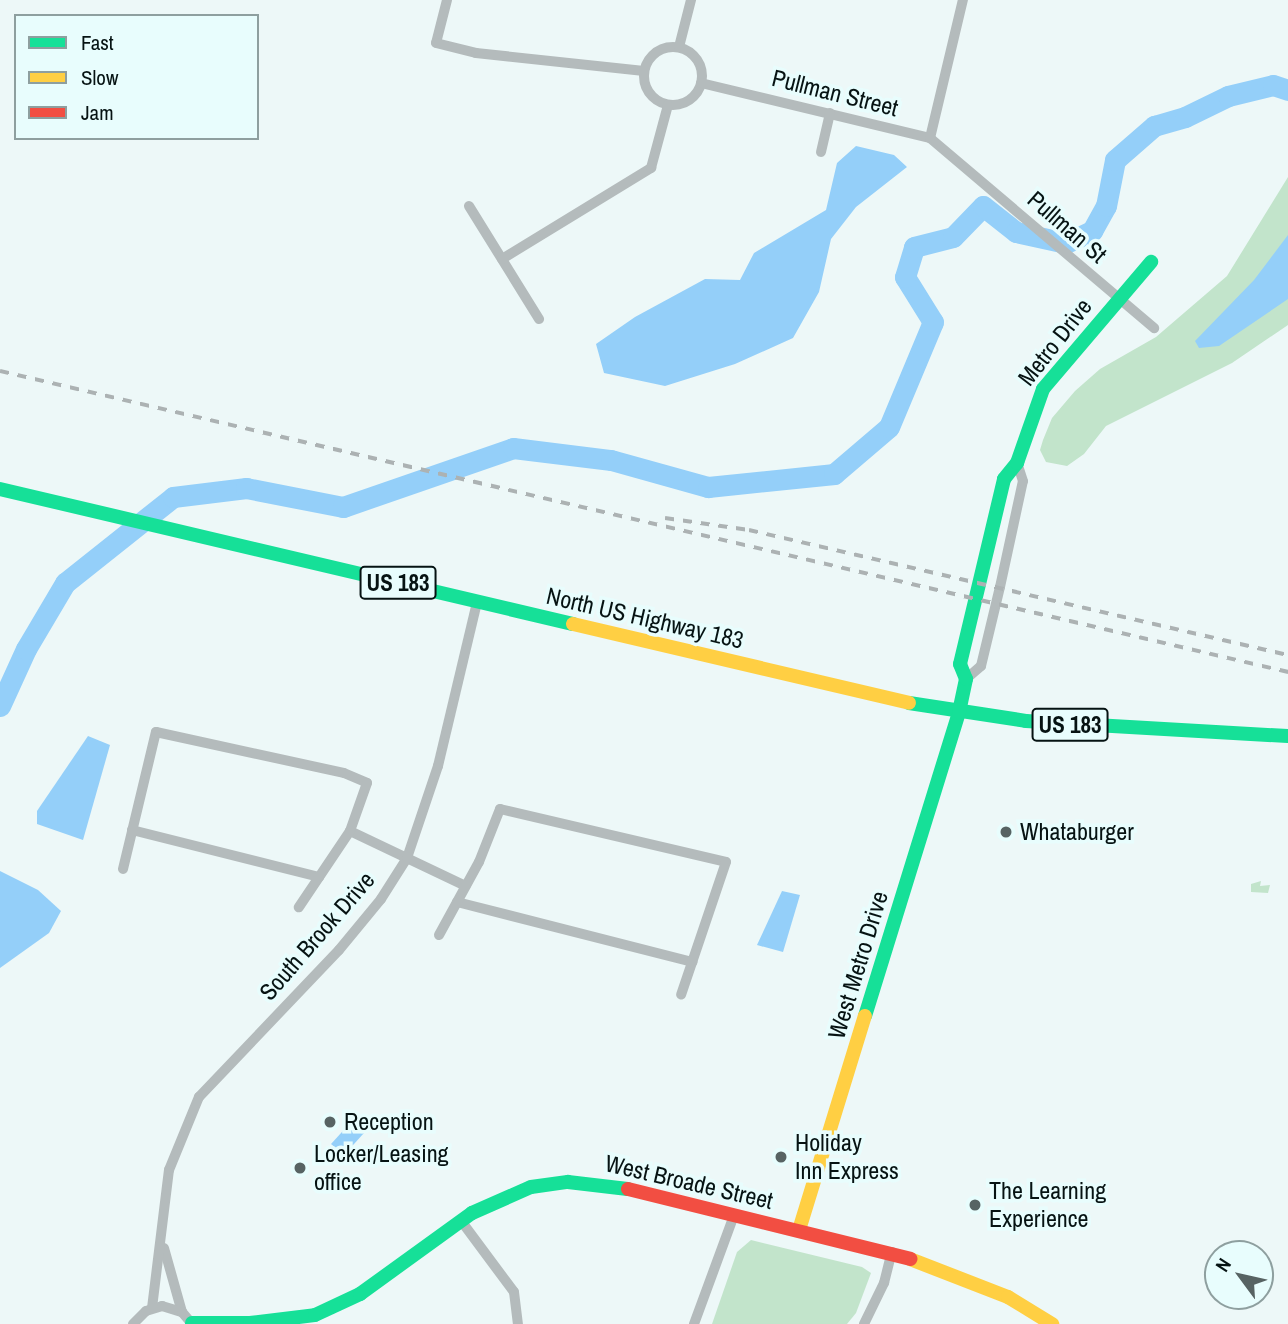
<!DOCTYPE html>
<html>
<head>
<meta charset="utf-8">
<style>
  body { margin:0 }
  #map { position:relative; width:1288px; height:1324px; overflow:hidden; background:#edf8f8; font-family:"Archivo Narrow",sans-serif }
  div>[style] { position:absolute }
  [style*='--x'] { left:calc(var(--x)*1px); top:calc(var(--y)*1px); width:calc(var(--w)*1px); rotate:calc(var(--a)*1deg) }
  .green>* { inset:0; background:#c2e4cb }
  .water>* { inset:0; background:#94cff9 }
  .river>* { height:21px; margin:-10.5px; padding:0 10.5px; transform-origin:10.5px; border-radius:10.5px; background:#94cff9 }
  .street>* { height:10px; margin:-5px; padding:0 5px; transform-origin:5px; border-radius:5px; background:#b4bbbc }
  .street>.ring { margin:-5px; padding:0; box-sizing:content-box; background:none; border:10px solid #b4bbbc; border-radius:50% }
  .fast>* { height:14px; margin:-7px; padding:0 7px; transform-origin:7px; border-radius:7px; background:#16e098 }
  .slow>* { height:14px; margin:-7px; padding:0 7px; transform-origin:7px; border-radius:7px; background:#ffcf43 }
  .jam>* { height:14px; margin:-7px; padding:0 7px; transform-origin:7px; border-radius:7px; background:#f24e42 }
  .rail>* { height:3.5px; margin-top:-1.75px; transform-origin:0; background:repeating-linear-gradient(90deg,#acb2b3 0 9px,transparent 0 18px) }
  .dots>* { width:19px; height:19px; translate:-50% -50%; box-sizing:border-box; border:4px solid #e8fdfd; border-radius:50% }
  span { translate:-50% -50%; white-space:nowrap; text-align:center; line-height:1.15; -webkit-text-stroke:7px #e8fdfd; paint-order:stroke }
  .shield-label span { padding:2px 5px; background:#e8fdfd; border:2px solid; border-radius:5px; -webkit-text-stroke-width:0 }
  .shield-label { font-size:23px; color:#061313; font-weight:700 }
  .street-label { font-size:24px; color:#061313 }
  .poi-label { font-size:24px; color:#061313 }
  .left { translate:0 -50%; text-align:left }
  .legend { position:absolute; left:14px; top:14px; width:245px; height:126px; box-sizing:border-box; background:#e8fdfd; border:2px solid #8e9f9f; margin:0; padding:9px 12px; list-style:none; font-size:21px; color:#061313 }
  .legend li { display:flex; align-items:center; gap:14px; height:35px }
  .legend b { width:35px; border:2px solid #8e9f9f }
  .north { position:absolute; left:1204px; top:1240px; width:70px; height:70px; box-sizing:border-box; background:#e8fdfd; border:2px solid #8e9f9f; border-radius:50%; rotate:303deg; font-size:19px; font-weight:700; line-height:28px; text-align:center; color:#061313 }
  .north::after { content:''; display:block; margin:auto; width:24px; height:32px; background:#576363; clip-path:polygon(50% 0,100% 100%,50% 72%,0 100%) }
</style>
</head>
<body>
<div id="map">
  <div class="green">
    <div style="clip-path:polygon(1288px 177px,1288px 325px,1232px 363px,1106px 426px,1084px 454px,1067px 466px,1046px 462px,1040px 450px,1043px 440px,1052px 418px,1075px 391px,1100px 369px,1156px 337px,1227px 276px)"></div>
    <div style="clip-path:polygon(1261px 881px,1260px 886px,1270px 885px,1268px 893px,1251px 892px,1251px 884px)"></div>
    <div style="clip-path:polygon(751px 1240px,862px 1267px,871px 1273px,856px 1313px,847px 1324px,712px 1324px,737px 1252px)"></div>
  </div>
  <div class="water">
    <div style="clip-path:polygon(856px 146px,894px 155px,907px 167px,856px 207px,831px 239px,819px 292px,793px 338px,735px 364px,665px 386px,604px 373px,596px 344px,635px 317px,705px 279px,740px 280px,754px 253px,826px 210px,837px 163px)"></div>
    <div style="clip-path:polygon(1288px 235px,1288px 299px,1219px 346px,1199px 348px,1195px 341px,1254px 280px)"></div>
    <div style="clip-path:polygon(88px 736px,110px 745px,83px 840px,37px 824px,37px 811px)"></div>
    <div style="clip-path:polygon(0 871px,38px 890px,61px 911px,49px 933px,0 968px)"></div>
    <div style="clip-path:polygon(782px 891px,800px 895px,783px 952px,757px 945px)"></div>
    <div style="clip-path:polygon(352px 1121px,364px 1133px,344px 1155px,331px 1144px)"></div>
  </div>
  <div class="river">
    <div style="--x:0;--y:706;--w:63;--a:-65.5"></div>
    <div style="--x:26;--y:649;--w:77;--a:-59.4"></div>
    <div style="--x:65;--y:583;--w:138;--a:-38.5"></div>
    <div style="--x:173;--y:497;--w:74;--a:-7"></div>
    <div style="--x:246;--y:488;--w:99;--a:11.1"></div>
    <div style="--x:343;--y:507;--w:180;--a:-19.1"></div>
    <div style="--x:513;--y:448;--w:99;--a:7"></div>
    <div style="--x:611;--y:460;--w:101;--a:15.6"></div>
    <div style="--x:708;--y:487;--w:127;--a:-5.9"></div>
    <div style="--x:834;--y:474;--w:72;--a:-40.5"></div>
    <div style="--x:889;--y:427;--w:114;--a:-67.3"></div>
    <div style="--x:933;--y:322;--w:53;--a:-121.9"></div>
    <div style="--x:905;--y:277;--w:31;--a:-73"></div>
    <div style="--x:914;--y:247;--w:40;--a:-14.4"></div>
    <div style="--x:953;--y:237;--w:43;--a:-45.9"></div>
    <div style="--x:983;--y:206;--w:42;--a:38.2"></div>
    <div style="--x:1016;--y:232;--w:51;--a:12.4"></div>
    <div style="--x:1066;--y:243;--w:29;--a:-25"></div>
    <div style="--x:1092;--y:231;--w:29;--a:-61"></div>
    <div style="--x:1106;--y:206;--w:47;--a:-78.9"></div>
    <div style="--x:1115;--y:160;--w:52;--a:-41.1"></div>
    <div style="--x:1154;--y:126;--w:32;--a:-16"></div>
    <div style="--x:1185;--y:117;--w:48;--a:-26"></div>
    <div style="--x:1228;--y:96;--w:46;--a:-13.7"></div>
    <div style="--x:1273;--y:85;--w:16;--a:18"></div>
  </div>
  <div class="street">
    <div style="--x:447;--y:0;--w:44;--a:104.3"></div>
    <div style="--x:436;--y:43;--w:41;--a:14"></div>
    <div style="--x:476;--y:53;--w:169;--a:6.1"></div>
    <div class="ring" style="left:644px;top:47px;width:48px;height:48px"></div>
    <div style="--x:679;--y:47;--w:49;--a:-75.7"></div>
    <div style="--x:701;--y:83;--w:236;--a:13.5"></div>
    <div style="--x:930;--y:138;--w:294;--a:40.3"></div>
    <div style="--x:930;--y:138;--w:142;--a:-76.6"></div>
    <div style="--x:821;--y:152;--w:40;--a:-77"></div>
    <div style="--x:469;--y:206;--w:133;--a:58.2"></div>
    <div style="--x:502;--y:259;--w:175;--a:-31.4"></div>
    <div style="--x:651;--y:168;--w:65;--a:-74.9"></div>
    <div style="--x:966;--y:679;--w:20;--a:-41"></div>
    <div style="--x:981;--y:666;--w:81;--a:-76.5"></div>
    <div style="--x:1000;--y:587;--w:108;--a:-77.8"></div>
    <div style="--x:1023;--y:481;--w:19;--a:-108"></div>
    <div style="--x:132;--y:830;--w:193;--a:14.1"></div>
    <div style="--x:350;--y:831;--w:128;--a:25.4"></div>
    <div style="--x:123;--y:869;--w:141;--a:-76.5"></div>
    <div style="--x:156;--y:732;--w:192;--a:12.3"></div>
    <div style="--x:344;--y:773;--w:25;--a:23"></div>
    <div style="--x:367;--y:783;--w:51;--a:109.5"></div>
    <div style="--x:350;--y:831;--w:92;--a:123.9"></div>
    <div style="--x:457;--y:902;--w:243;--a:14.3"></div>
    <div style="--x:439;--y:935;--w:83;--a:-61.3"></div>
    <div style="--x:479;--y:862;--w:57;--a:-68.4"></div>
    <div style="--x:500;--y:809;--w:232;--a:13.2"></div>
    <div style="--x:726;--y:862;--w:140;--a:108.7"></div>
    <div style="--x:462;--y:1222;--w:87;--a:53.4"></div>
    <div style="--x:514;--y:1292;--w:32;--a:83"></div>
    <div style="--x:164;--y:1248;--w:66;--a:74.3"></div>
    <div style="--x:152;--y:1308;--w:139;--a:-83"></div>
    <div style="--x:169;--y:1170;--w:79;--a:-67.7"></div>
    <div style="--x:199;--y:1097;--w:203;--a:-46.4"></div>
    <div style="--x:339;--y:950;--w:66;--a:-50.5"></div>
    <div style="--x:381;--y:899;--w:49;--a:-57.6"></div>
    <div style="--x:407;--y:858;--w:97;--a:-71.4"></div>
    <div style="--x:438;--y:766;--w:169;--a:-76.6"></div>
    <div style="--x:133;--y:1324;--w:18;--a:-45"></div>
    <div style="--x:146;--y:1311;--w:17;--a:-17"></div>
    <div style="--x:162;--y:1306;--w:21;--a:17"></div>
    <div style="--x:182;--y:1312;--w:16;--a:50"></div>
    <div style="--x:694;--y:1324;--w:116;--a:-69.8"></div>
    <div style="--x:864;--y:1324;--w:46;--a:-64"></div>
    <div style="--x:884;--y:1283;--w:32;--a:-76"></div>
  </div>
  <div class="fast">
    <div style="--x:0;--y:489;--w:589;--a:13.26"></div>
    <div style="--x:909;--y:703;--w:118;--a:8.7"></div>
    <div style="--x:1026;--y:721;--w:262;--a:3.3"></div>
    <div style="--x:865;--y:1016;--w:318;--a:-72.8"></div>
    <div style="--x:959;--y:712;--w:34;--a:-78"></div>
    <div style="--x:966;--y:679;--w:16;--a:-112"></div>
    <div style="--x:960;--y:664;--w:190;--a:-76.6"></div>
    <div style="--x:1004;--y:479;--w:21;--a:-51"></div>
    <div style="--x:1017;--y:463;--w:78;--a:-70.6"></div>
    <div style="--x:1043;--y:389;--w:167;--a:-49.6"></div>
    <div style="--x:192;--y:1323;--w:58;--a:0"></div>
    <div style="--x:250;--y:1323;--w:65;--a:-7"></div>
    <div style="--x:315;--y:1315;--w:50;--a:-25"></div>
    <div style="--x:360;--y:1294;--w:138;--a:-35.9"></div>
    <div style="--x:472;--y:1213;--w:64;--a:-23.8"></div>
    <div style="--x:531;--y:1187;--w:37;--a:-8"></div>
    <div style="--x:568;--y:1182;--w:60;--a:6.7"></div>
  </div>
  <div class="slow">
    <div style="--x:573;--y:624;--w:345;--a:13.2"></div>
    <div style="--x:799;--y:1230;--w:224;--a:-72.9"></div>
    <div style="--x:910;--y:1259;--w:105;--a:21.2"></div>
    <div style="--x:1008;--y:1297;--w:52;--a:31.5"></div>
  </div>
  <div class="jam">
    <div style="--x:628;--y:1189;--w:291;--a:13.9"></div>
  </div>
  <div class="rail">
    <div style="--x:0;--y:371;--w:1323;--a:13.15"></div>
    <div style="--x:665;--y:518;--w:85;--a:8.1"></div>
    <div style="--x:749;--y:530;--w:553;--a:13.06"></div>
  </div>
  <div class="dots">
    <div style="left:1006px;top:832px;background:#576363"></div>
    <div style="left:330px;top:1122px;background:#576363"></div>
    <div style="left:781px;top:1157px;background:#576363"></div>
    <div style="left:300px;top:1168px;background:#576363"></div>
    <div style="left:975px;top:1205px;background:#576363"></div>
  </div>
  <div class="shield-label">
    <span style="left:398px;top:583px">US 183</span>
    <span style="left:1070px;top:725px">US 183</span>
  </div>
  <div class="street-label">
    <span style="left:835px;top:93px;rotate:14deg">Pullman Street</span>
    <span style="left:1067px;top:227px;rotate:41deg">Pullman St</span>
    <span style="left:1055px;top:342px;rotate:-52deg">Metro Drive</span>
    <span style="left:645px;top:618px;rotate:13deg">North US Highway 183</span>
    <span style="left:317px;top:936px;rotate:-49deg">South Brook Drive</span>
    <span style="left:858px;top:965px;rotate:-73deg">West Metro Drive</span>
    <span style="left:689px;top:1182px;rotate:13deg">West Broade Street</span>
  </div>
  <div class="poi-label">
    <span class="left" style="left:1020px;top:832px">Whataburger</span>
    <span class="left" style="left:344px;top:1122px">Reception</span>
    <span class="left" style="left:795px;top:1157px">Holiday<br>Inn Express</span>
    <span class="left" style="left:314px;top:1168px">Locker/Leasing<br>office</span>
    <span class="left" style="left:989px;top:1205px">The Learning<br>Experience</span>
  </div>
  <ul class="legend">
  <li><b style="height:9px;background:#16e098"></b>Fast</li>
  <li><b style="height:9px;background:#ffcf43"></b>Slow</li>
  <li><b style="height:9px;background:#f24e42"></b>Jam</li>
  </ul>
  <div class="north">N</div>
</div>
</body>
</html>
